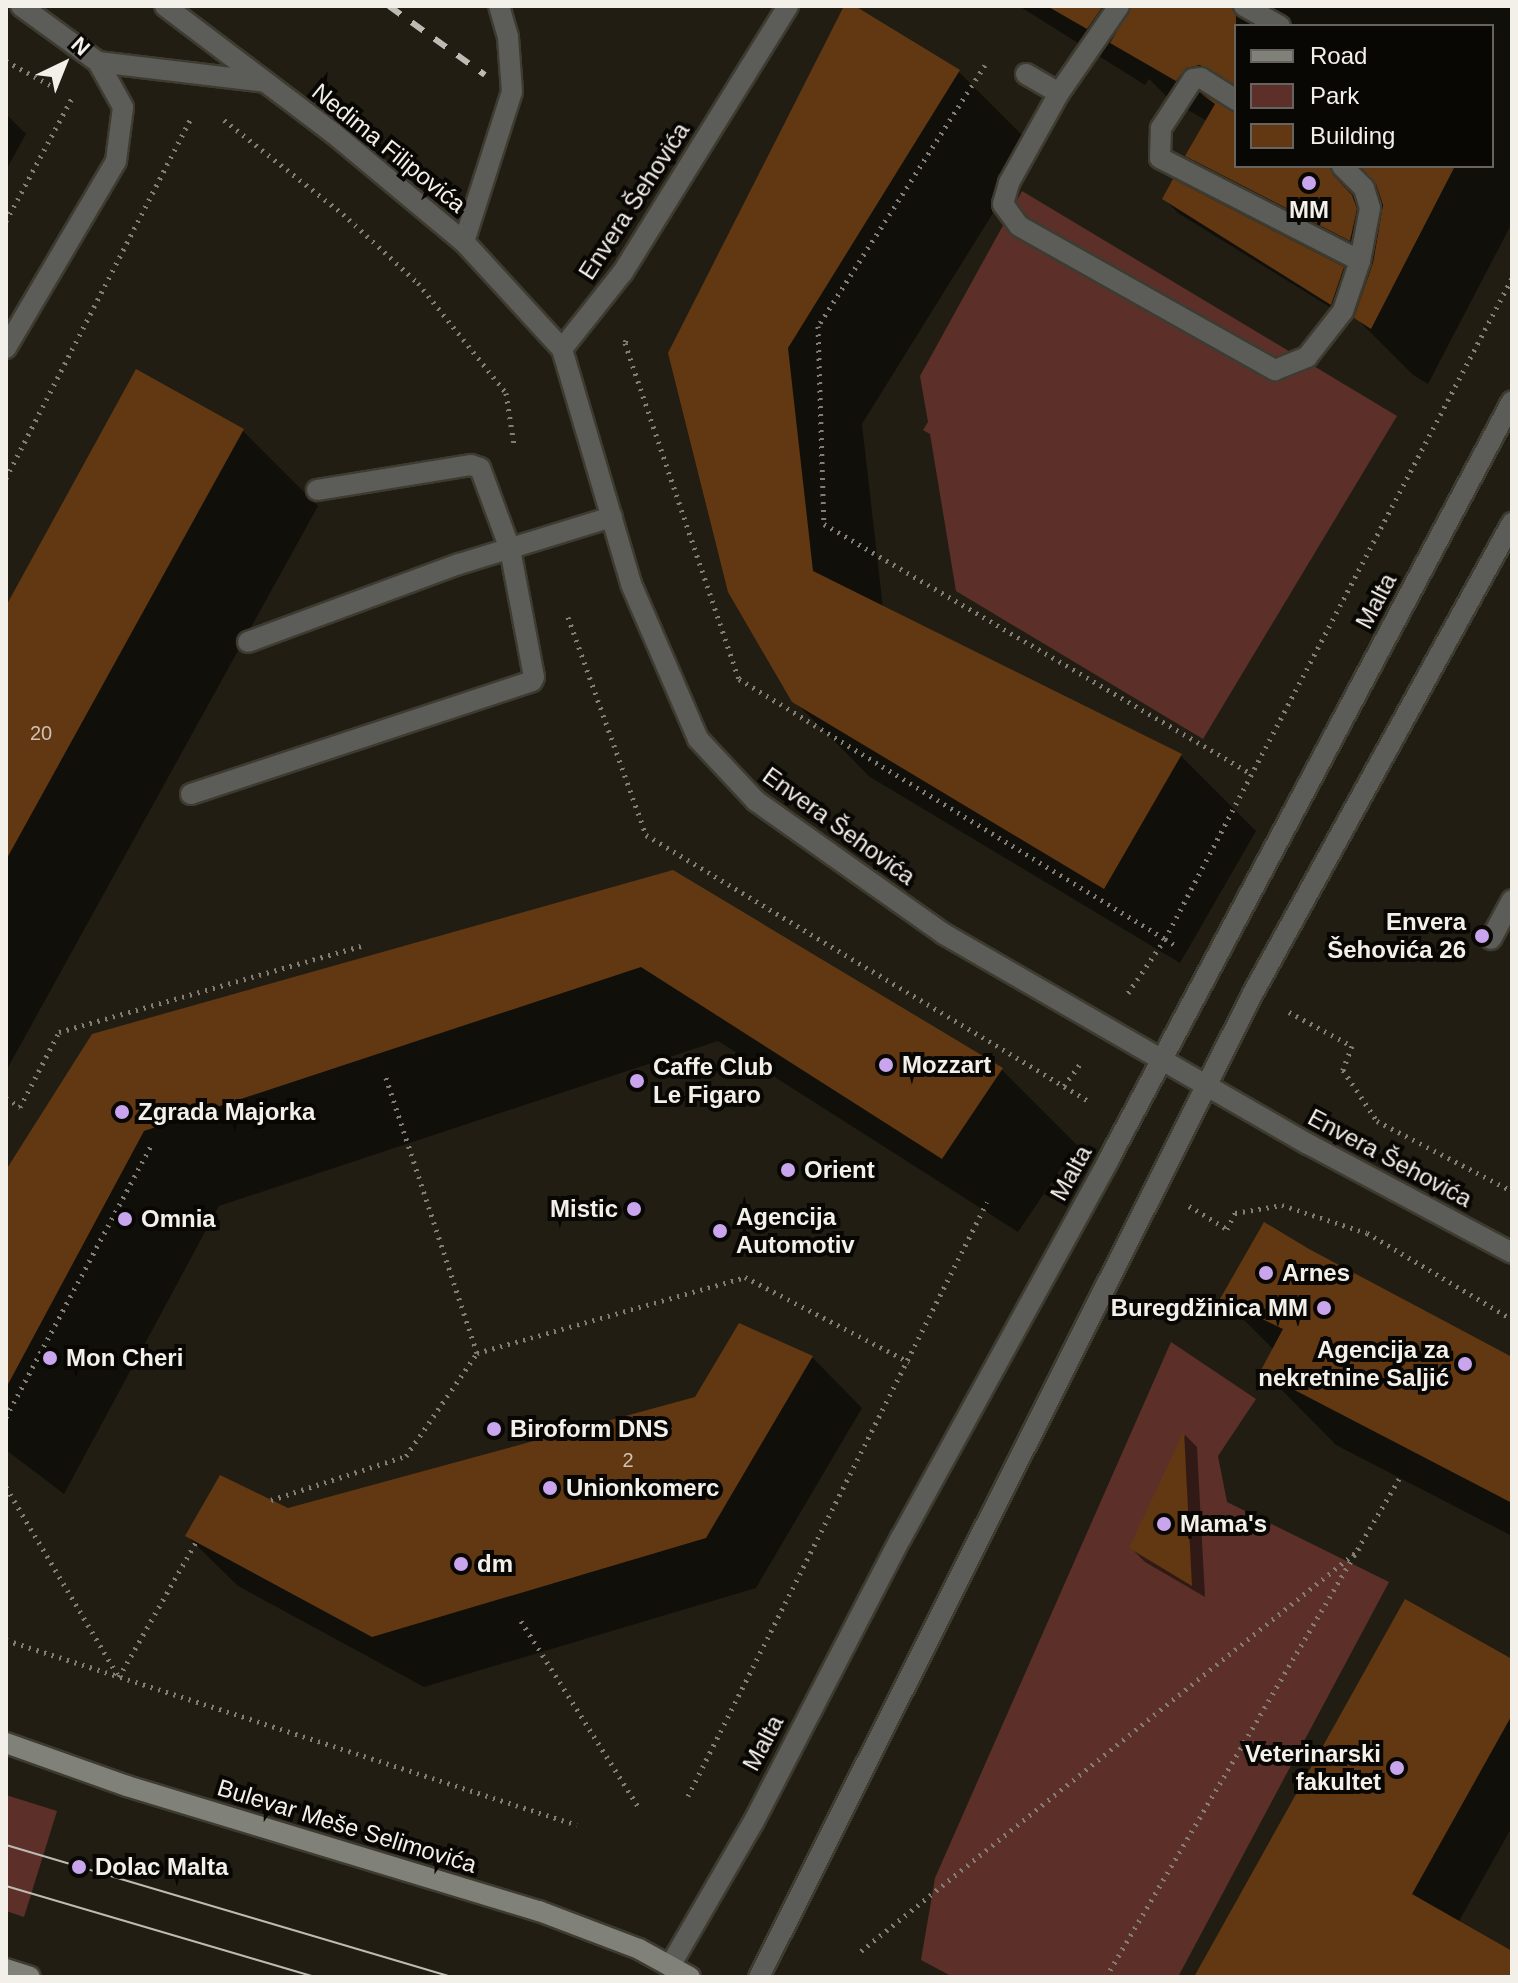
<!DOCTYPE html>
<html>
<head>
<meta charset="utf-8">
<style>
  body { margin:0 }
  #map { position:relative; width:1518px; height:1983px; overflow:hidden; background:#211d13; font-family:Helvetica,sans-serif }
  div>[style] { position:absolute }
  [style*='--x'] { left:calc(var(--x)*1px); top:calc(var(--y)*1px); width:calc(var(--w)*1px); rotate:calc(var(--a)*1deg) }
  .green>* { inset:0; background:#5c3028 }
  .shadow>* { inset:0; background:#0007 }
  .building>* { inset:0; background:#623812 }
  .path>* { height:5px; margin-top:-2.5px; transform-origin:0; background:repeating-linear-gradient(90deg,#827e76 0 2px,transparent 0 8px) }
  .roads { filter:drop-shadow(2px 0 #3e3b31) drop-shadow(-2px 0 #3e3b31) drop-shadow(0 2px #3e3b31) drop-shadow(0 -2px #3e3b31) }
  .service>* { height:20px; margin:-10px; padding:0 10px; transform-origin:10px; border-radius:10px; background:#5c5d58 }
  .minor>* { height:20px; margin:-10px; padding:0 10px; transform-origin:10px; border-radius:10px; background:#5c5d58 }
  .secondary>* { height:20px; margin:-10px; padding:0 10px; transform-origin:10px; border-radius:10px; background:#808179 }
  .tram>* { height:2px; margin:-1px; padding:0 1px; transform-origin:1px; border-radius:1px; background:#bebbb4 }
  .rail>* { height:6px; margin-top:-3px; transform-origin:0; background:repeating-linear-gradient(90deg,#bebbb4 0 14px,transparent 0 28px) }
  .dots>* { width:22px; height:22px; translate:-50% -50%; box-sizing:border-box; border:4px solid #090704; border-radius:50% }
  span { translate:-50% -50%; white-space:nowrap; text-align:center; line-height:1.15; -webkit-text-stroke:8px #090704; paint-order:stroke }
  .number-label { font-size:20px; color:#cfc2b4 }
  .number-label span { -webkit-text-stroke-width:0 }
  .street-label { font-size:24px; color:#f3f0ea }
  .poi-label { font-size:24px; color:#f3f0ea; font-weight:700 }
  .right { translate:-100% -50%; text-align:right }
  .left { translate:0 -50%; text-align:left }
  .frame { position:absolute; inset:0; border:8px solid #f3f0ea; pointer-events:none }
  .legend { position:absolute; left:1234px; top:24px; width:260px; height:144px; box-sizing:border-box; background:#090704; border:2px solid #676460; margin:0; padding:10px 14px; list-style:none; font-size:24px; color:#f3f0ea }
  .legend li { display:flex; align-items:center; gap:16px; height:40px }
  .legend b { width:40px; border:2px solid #676460 }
  .north { position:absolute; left:24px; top:24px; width:80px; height:80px; -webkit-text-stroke:6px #090704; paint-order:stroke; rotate:43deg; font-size:22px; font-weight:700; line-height:32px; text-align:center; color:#f3f0ea }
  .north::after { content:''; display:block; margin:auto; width:28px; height:36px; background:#f3f0ea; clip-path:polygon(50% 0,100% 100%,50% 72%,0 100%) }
</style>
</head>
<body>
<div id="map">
  <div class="green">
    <div style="clip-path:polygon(1022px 191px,1397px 416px,1203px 739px,956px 591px,930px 434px,923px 430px,928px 422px,920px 376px)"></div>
    <div style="clip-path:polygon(1171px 1342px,1256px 1399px,1218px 1456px,1227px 1502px,1389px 1582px,1178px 1977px,953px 1977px,921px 1960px,935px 1878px)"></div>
    <div style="clip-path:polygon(6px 1795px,57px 1811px,24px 1917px,6px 1911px)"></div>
  </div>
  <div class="shadow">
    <div style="clip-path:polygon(846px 6px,959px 72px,1034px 147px,862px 424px,883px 608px,1181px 756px,1256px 831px,1180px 963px,870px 777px,794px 701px,730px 591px)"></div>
    <div style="clip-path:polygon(evenodd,1019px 6px,1512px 6px,1512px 223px,1428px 384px,1413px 375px,1356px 318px,1370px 278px,1245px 213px,1188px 156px,1207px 121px,1169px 99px,1149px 79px,1145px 85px,1019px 6px,1236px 26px,1492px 26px,1492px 166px,1236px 166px,1236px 26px)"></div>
    <div style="clip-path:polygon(6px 114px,26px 134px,6px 170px)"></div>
    <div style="clip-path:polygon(1164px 199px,1343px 269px,1357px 283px,1346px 317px,1178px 213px)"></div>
    <div style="clip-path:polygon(242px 430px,318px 506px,6px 1071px,6px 610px)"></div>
    <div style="clip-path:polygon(673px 872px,1002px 1070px,1077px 1145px,1018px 1232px,718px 1041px,219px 1206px,64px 1494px,6px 1450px,6px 1174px)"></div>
    <div style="clip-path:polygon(1308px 1251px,1512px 1359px,1512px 1536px,1336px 1445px,1263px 1371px,1274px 1350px,1223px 1299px)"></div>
    <div style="clip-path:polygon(812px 1357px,862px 1408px,756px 1588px,424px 1687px,238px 1586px,187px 1536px,697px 1399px)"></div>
    <div style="clip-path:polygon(1185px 1435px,1197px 1447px,1205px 1597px,1145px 1562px,1131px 1548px)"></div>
    <div style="clip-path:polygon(1512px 1662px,1512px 1827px,1458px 1923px,1512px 1953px,1512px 1977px,1196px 1977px)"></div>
  </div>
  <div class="building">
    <div style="clip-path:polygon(844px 6px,855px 6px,960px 70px,788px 348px,813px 571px,1182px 754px,1104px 889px,792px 702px,728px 592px,668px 353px)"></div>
    <div style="clip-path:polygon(1047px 6px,1103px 6px,1087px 29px)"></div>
    <div style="clip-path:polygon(1132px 6px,1231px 6px,1236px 16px,1236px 85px,1200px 65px,1186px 68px,1176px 81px,1110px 43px)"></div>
    <div style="clip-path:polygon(1200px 93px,1236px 113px,1236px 166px,1329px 166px,1333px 175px,1352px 195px,1357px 209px,1350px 241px,1185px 156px,1215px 104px)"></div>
    <div style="clip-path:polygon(1360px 166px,1455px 166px,1371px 329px,1354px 318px,1373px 263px,1383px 205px,1376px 184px)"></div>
    <div style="clip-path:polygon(1173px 179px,1344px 267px,1331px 305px,1162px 199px)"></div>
    <div style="clip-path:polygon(136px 369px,244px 429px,6px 860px,6px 606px)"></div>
    <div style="clip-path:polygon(673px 870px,1003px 1068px,942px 1159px,641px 967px,144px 1131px,6px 1388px,6px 1170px,92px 1034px)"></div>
    <div style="clip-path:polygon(1264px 1222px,1309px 1249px,1512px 1357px,1512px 1503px,1260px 1372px,1283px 1329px,1220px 1299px)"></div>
    <div style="clip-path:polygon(739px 1323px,813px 1356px,706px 1538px,372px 1637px,185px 1536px,220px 1475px,288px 1508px,695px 1397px)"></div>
    <div style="clip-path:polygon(1184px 1431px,1192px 1586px,1129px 1548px)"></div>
    <div style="clip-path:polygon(1405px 1599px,1512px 1659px,1512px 1715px,1412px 1894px,1512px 1951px,1512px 1977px,1194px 1977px)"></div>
  </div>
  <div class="path">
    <div style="--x:6;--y:61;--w:63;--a:28.6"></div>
    <div style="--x:985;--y:65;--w:310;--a:122.6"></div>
    <div style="--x:818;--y:326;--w:198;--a:88.3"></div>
    <div style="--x:824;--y:524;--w:495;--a:30.3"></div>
    <div style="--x:224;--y:120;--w:152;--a:38.3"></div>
    <div style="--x:343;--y:214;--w:102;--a:42.6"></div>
    <div style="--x:418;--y:283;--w:141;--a:51.3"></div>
    <div style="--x:506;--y:393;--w:52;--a:81.1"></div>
    <div style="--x:6;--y:221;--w:140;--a:-61.8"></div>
    <div style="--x:626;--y:340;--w:3;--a:108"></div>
    <div style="--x:625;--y:343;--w:355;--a:71.3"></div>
    <div style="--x:739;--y:679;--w:499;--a:31.4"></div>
    <div style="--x:1165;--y:939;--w:747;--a:-62.3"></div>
    <div style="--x:6;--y:478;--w:407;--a:-62.8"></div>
    <div style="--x:568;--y:617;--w:232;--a:70.3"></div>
    <div style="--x:646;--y:835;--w:518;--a:31.02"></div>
    <div style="--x:1128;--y:993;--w:65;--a:-55.6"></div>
    <div style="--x:1165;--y:939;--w:13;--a:32"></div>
    <div style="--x:1289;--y:1012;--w:72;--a:28.4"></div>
    <div style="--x:1352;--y:1046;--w:26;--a:111"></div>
    <div style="--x:1343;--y:1070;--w:61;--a:56.3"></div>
    <div style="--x:1377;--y:1121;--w:152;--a:27.4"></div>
    <div style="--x:1064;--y:1086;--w:31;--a:-54"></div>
    <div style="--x:6;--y:1098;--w:17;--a:33"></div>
    <div style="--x:20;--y:1107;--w:85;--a:-62.5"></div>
    <div style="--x:59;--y:1032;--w:314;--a:-15.9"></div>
    <div style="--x:1189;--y:1206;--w:44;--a:31.2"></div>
    <div style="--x:1227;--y:1229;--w:18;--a:-63"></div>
    <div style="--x:1235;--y:1213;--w:48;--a:-9.7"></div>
    <div style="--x:1282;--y:1205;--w:89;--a:18.2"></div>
    <div style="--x:1367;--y:1233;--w:169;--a:30.7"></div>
    <div style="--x:477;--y:1353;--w:279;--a:-15.8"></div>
    <div style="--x:745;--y:1277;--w:185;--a:27.4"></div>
    <div style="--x:6;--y:1417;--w:308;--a:-61.9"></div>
    <div style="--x:6;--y:1487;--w:221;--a:59.3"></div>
    <div style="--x:119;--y:1677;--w:155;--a:-60.3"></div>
    <div style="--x:271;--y:1500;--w:142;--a:-18.1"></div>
    <div style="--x:406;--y:1456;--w:125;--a:-55.4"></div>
    <div style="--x:477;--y:1353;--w:293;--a:-108.3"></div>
    <div style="--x:521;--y:1621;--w:221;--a:57.7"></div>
    <div style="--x:6;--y:1640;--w:600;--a:17.95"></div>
    <div style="--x:688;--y:1796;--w:665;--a:-63.28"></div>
    <div style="--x:861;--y:1951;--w:641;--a:-38.86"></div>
    <div style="--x:1106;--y:1977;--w:578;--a:-59.53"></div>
  </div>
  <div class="roads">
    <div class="service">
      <div style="--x:1119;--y:6;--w:106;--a:124.6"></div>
      <div style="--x:1059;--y:93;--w:103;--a:119.1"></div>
      <div style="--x:1009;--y:183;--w:22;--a:106"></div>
      <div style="--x:1003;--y:204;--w:27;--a:54"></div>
      <div style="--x:1019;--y:226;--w:294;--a:29.4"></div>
      <div style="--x:1275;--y:370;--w:35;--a:-22"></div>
      <div style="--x:1307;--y:357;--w:58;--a:-52"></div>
      <div style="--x:1343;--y:311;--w:53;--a:-71.2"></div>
      <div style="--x:1360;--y:261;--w:54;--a:-79.3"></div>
      <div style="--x:1370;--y:208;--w:21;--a:-107"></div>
      <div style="--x:1364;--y:188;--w:31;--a:-135"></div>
      <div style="--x:1244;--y:6;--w:41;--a:29.1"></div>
      <div style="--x:1026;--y:74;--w:38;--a:30"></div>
      <div style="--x:1236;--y:100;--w:41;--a:-147.8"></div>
      <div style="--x:1201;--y:78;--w:8;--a:173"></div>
      <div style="--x:1193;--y:79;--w:59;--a:123.1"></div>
      <div style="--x:1161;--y:128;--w:30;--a:92"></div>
      <div style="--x:1160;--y:158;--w:225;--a:27.2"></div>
      <div style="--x:464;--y:242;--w:157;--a:-72.3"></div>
      <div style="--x:512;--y:92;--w:55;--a:-94.2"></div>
      <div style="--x:508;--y:37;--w:32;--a:-106"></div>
      <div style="--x:248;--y:642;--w:225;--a:-20.3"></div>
      <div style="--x:459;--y:564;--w:160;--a:-17.1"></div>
      <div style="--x:191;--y:794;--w:359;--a:-18.3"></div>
      <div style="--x:532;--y:681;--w:4;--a:-63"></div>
      <div style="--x:534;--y:677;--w:130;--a:-100.6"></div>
      <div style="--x:510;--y:549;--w:86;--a:-110.3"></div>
      <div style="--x:480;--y:468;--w:9;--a:-162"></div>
      <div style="--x:471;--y:465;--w:156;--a:170.8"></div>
      <div style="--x:1491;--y:939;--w:44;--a:-61.7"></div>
    </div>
    <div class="minor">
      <div style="--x:165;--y:6;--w:211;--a:37.1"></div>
      <div style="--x:333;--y:133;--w:170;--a:39.8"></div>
      <div style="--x:464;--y:242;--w:145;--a:47.5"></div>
      <div style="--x:788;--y:6;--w:313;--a:121.8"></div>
      <div style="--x:623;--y:272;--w:98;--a:128.4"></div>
      <div style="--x:562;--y:349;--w:245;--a:73.6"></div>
      <div style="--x:631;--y:584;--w:169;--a:66.6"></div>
      <div style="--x:698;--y:739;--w:85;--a:46.9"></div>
      <div style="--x:756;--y:801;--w:230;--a:35.3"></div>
      <div style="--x:944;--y:934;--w:420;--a:30"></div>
      <div style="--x:1308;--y:1144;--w:231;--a:28.1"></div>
      <div style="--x:98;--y:62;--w:168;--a:6.8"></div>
      <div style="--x:6;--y:348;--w:217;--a:-59.5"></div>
      <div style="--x:116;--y:161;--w:54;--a:-82.6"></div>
      <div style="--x:123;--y:107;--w:51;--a:-119.1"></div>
      <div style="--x:98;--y:62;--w:95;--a:-144"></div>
      <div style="--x:670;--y:1966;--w:165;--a:-59.9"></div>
      <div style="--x:753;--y:1823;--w:321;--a:-62.6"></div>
      <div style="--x:901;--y:1538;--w:432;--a:-61.2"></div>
      <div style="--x:1109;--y:1159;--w:858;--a:-62"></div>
      <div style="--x:759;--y:1977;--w:1101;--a:-63.34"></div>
      <div style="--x:1253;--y:993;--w:537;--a:-61.14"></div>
    </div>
    <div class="secondary">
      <div style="--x:6;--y:1743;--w:128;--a:19.6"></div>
      <div style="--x:127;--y:1786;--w:431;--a:16.9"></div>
      <div style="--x:539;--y:1911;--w:107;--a:20.8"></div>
      <div style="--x:639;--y:1949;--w:58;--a:28.8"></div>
      <div style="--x:6;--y:1969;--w:25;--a:18"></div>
    </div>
  </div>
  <div class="tram">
    <div style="--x:6;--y:1845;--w:464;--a:16.5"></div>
    <div style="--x:6;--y:1886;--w:323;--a:16.4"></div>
  </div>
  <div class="rail">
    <div style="--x:389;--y:6;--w:118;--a:35.7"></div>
  </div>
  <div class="dots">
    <div style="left:1309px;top:183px;background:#c9a5ee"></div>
    <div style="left:1482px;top:936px;background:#c9a5ee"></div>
    <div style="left:886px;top:1065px;background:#c9a5ee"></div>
    <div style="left:637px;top:1081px;background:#c9a5ee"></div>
    <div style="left:122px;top:1112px;background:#c9a5ee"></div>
    <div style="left:788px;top:1170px;background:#c9a5ee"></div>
    <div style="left:634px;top:1209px;background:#c9a5ee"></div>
    <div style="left:125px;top:1219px;background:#c9a5ee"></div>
    <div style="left:720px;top:1231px;background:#c9a5ee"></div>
    <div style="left:1266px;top:1273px;background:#c9a5ee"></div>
    <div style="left:1324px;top:1308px;background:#c9a5ee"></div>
    <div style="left:50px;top:1358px;background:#c9a5ee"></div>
    <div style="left:1465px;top:1364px;background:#c9a5ee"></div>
    <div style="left:494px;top:1429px;background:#c9a5ee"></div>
    <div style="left:550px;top:1488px;background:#c9a5ee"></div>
    <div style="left:1164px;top:1524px;background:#c9a5ee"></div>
    <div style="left:461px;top:1564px;background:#c9a5ee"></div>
    <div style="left:1397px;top:1768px;background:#c9a5ee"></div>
    <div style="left:79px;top:1867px;background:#c9a5ee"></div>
  </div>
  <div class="number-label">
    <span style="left:41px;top:733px">20</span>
    <span style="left:628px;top:1460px">2</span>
  </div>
  <div class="street-label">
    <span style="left:389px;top:148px;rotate:39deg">Nedima Filipovića</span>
    <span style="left:634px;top:201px;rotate:-57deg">Envera Šehovića</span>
    <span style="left:1376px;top:601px;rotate:-62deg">Malta</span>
    <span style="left:839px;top:826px;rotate:36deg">Envera Šehovića</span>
    <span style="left:1390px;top:1158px;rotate:28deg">Envera Šehovića</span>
    <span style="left:1071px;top:1173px;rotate:-61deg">Malta</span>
    <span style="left:763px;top:1743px;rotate:-62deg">Malta</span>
    <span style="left:347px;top:1826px;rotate:17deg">Bulevar Meše Selimovića</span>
  </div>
  <div class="poi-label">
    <span style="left:1309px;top:210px">MM</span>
    <span class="right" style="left:1466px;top:936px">Envera<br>Šehovića 26</span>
    <span class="left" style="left:902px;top:1065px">Mozzart</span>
    <span class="left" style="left:653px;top:1081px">Caffe Club<br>Le Figaro</span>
    <span class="left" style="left:138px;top:1112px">Zgrada Majorka</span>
    <span class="left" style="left:804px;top:1170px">Orient</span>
    <span class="right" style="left:618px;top:1209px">Mistic</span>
    <span class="left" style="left:736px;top:1231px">Agencija<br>Automotiv</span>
    <span class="left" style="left:141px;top:1219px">Omnia</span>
    <span class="left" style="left:1282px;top:1273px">Arnes</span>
    <span class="right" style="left:1308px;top:1308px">Buregdžinica MM</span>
    <span class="right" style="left:1449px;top:1364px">Agencija za<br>nekretnine Saljić</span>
    <span class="left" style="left:66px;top:1358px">Mon Cheri</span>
    <span class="left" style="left:510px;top:1429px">Biroform DNS</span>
    <span class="left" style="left:566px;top:1488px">Unionkomerc</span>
    <span class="left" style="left:1180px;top:1524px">Mama's</span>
    <span class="left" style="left:477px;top:1564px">dm</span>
    <span class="right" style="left:1381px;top:1768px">Veterinarski<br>fakultet</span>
    <span class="left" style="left:95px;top:1867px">Dolac Malta</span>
  </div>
  <div class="frame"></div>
  <ul class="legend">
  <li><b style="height:10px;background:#808179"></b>Road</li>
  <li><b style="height:22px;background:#5c3028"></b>Park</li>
  <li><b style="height:22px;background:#623812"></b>Building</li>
  </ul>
  <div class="north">N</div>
</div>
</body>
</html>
